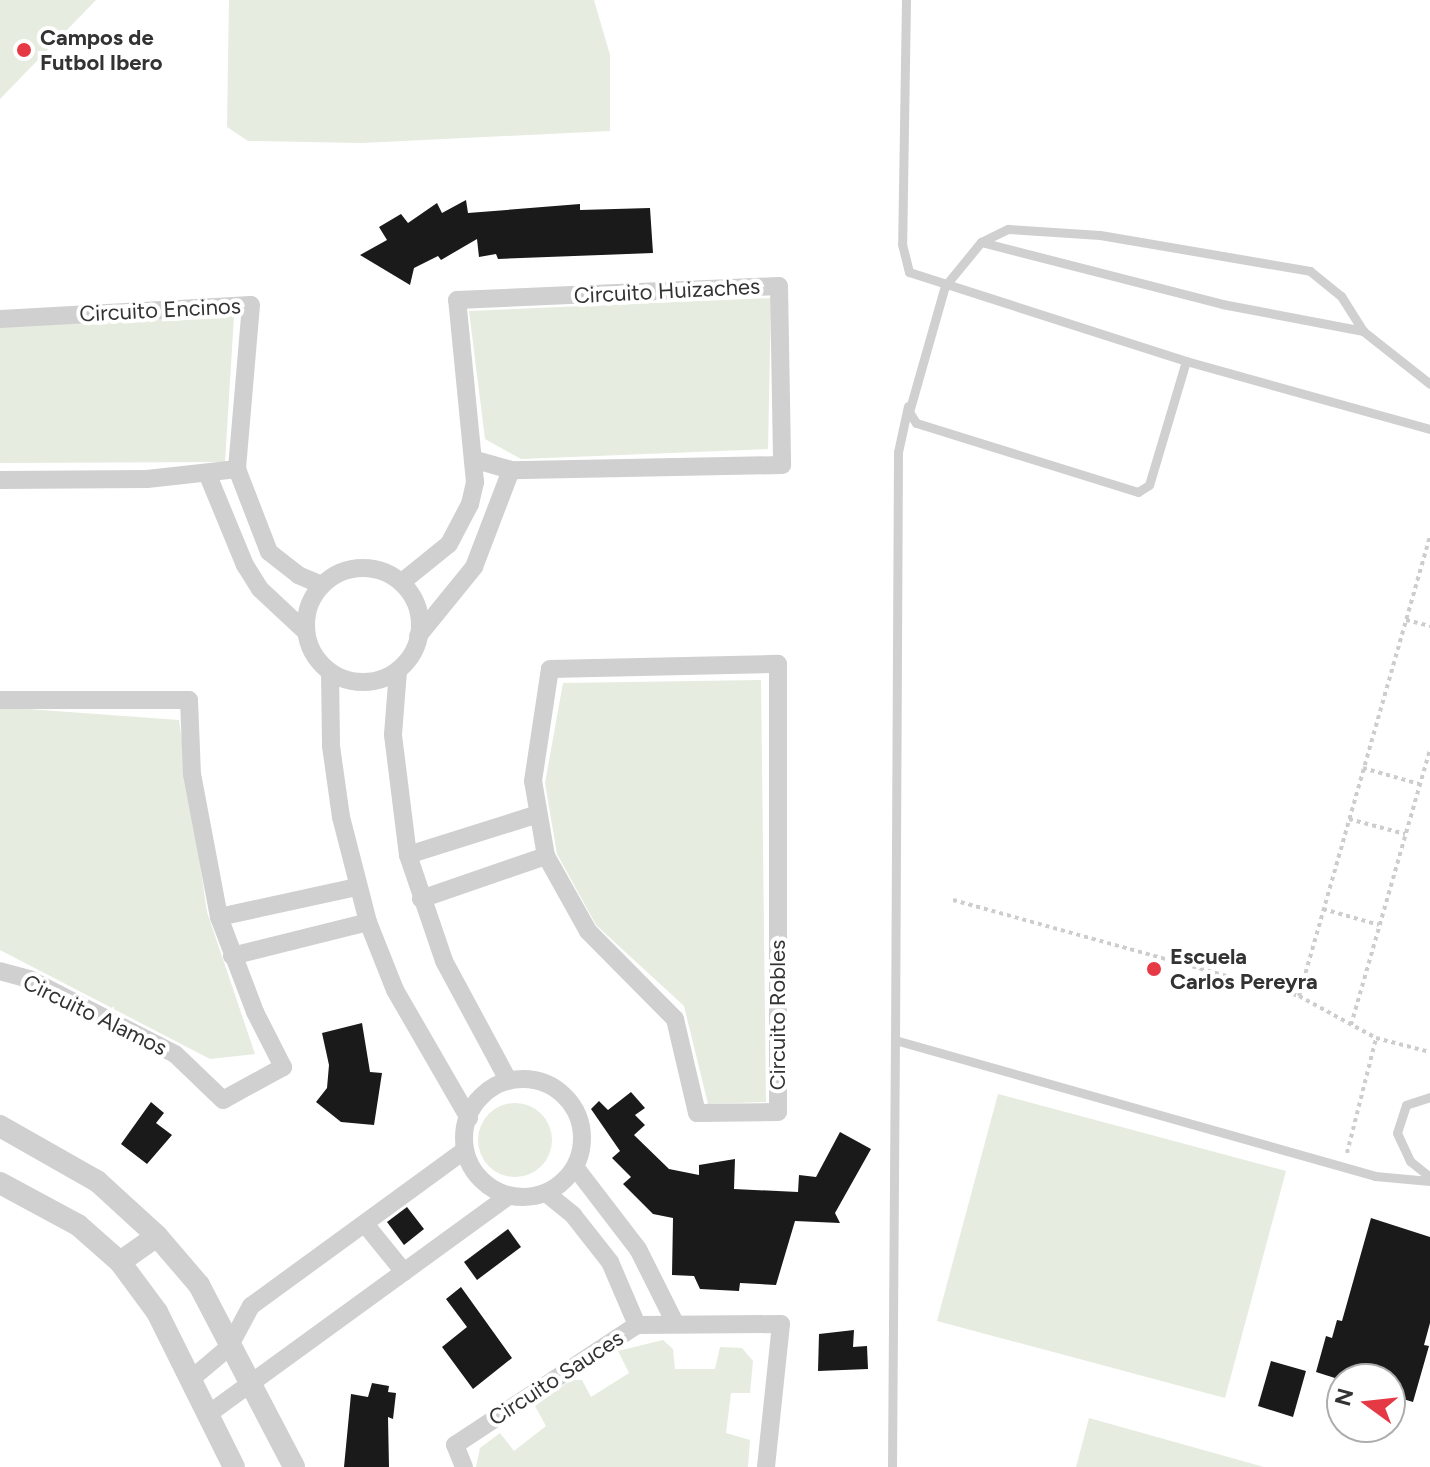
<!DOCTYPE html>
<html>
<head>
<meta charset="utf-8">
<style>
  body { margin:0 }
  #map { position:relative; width:1430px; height:1467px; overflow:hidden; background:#fff; font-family:Figtree,sans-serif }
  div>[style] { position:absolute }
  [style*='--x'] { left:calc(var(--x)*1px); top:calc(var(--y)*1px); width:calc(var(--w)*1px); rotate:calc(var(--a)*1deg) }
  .green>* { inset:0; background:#e6ecdf }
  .round { border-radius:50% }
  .building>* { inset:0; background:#1a1a1a }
  .path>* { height:4px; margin-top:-2px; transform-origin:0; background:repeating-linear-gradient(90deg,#cdcdcd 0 4px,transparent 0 8px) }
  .service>* { height:9px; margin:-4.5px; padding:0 4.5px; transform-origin:4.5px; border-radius:4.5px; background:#d0d0d0 }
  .minor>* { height:18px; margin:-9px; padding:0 9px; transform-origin:9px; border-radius:9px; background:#d0d0d0 }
  .minor>.ring { margin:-9px; padding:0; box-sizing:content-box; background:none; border:18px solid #d0d0d0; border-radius:50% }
  .tertiary>* { height:22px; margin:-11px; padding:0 11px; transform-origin:11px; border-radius:11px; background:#d0d0d0 }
  .dots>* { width:22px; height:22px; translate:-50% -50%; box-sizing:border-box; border:4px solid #fff; border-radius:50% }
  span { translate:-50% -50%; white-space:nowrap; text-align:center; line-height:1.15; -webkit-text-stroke:8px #fff; paint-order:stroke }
  .poi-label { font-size:22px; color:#333; font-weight:700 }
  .left { translate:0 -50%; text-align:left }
  .street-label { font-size:22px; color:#333 }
  .north { position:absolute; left:1326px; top:1363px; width:80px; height:80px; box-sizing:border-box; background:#fff; border:2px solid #adadad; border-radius:50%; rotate:285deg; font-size:22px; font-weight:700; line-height:32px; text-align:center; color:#333 }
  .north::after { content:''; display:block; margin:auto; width:28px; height:36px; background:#e63946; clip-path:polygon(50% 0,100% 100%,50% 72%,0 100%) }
</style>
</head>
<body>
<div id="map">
  <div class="green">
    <div style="clip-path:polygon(0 0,96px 0,0 99px)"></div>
    <div style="clip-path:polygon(229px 0,594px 0,610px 55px,610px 131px,362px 143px,248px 141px,227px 127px)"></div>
    <div style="clip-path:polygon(771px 298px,768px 449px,521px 459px,485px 439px,469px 311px)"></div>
    <div style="clip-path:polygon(234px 316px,225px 462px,0 463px,0 324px)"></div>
    <div style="clip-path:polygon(761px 680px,766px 1102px,708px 1104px,684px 1006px,596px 925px,557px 854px,545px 783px,563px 683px)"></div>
    <div style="clip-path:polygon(0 707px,179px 720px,207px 912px,255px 1054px,210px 1059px,0 950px)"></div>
    <div style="clip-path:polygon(998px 1094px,1286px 1171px,1225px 1398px,937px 1321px)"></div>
    <div class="round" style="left:478px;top:1103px;width:74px;height:74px"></div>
    <div style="clip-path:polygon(663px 1340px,673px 1349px,675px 1369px,715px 1369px,720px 1347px,742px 1348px,753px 1361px,750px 1393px,731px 1393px,726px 1433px,750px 1440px,748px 1467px,476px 1467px,480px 1448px,500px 1433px,514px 1451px,546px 1426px,535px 1406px,571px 1380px,582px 1380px,591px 1397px,629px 1373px,618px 1351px)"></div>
    <div style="clip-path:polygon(1089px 1418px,1264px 1467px,1076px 1467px)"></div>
  </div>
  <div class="building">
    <div style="clip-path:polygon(466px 200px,468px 213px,580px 204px,580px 210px,650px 208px,653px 253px,498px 259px,496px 254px,479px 257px,477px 239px,441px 260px,438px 256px,414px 268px,410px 285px,360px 255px,387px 240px,379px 227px,401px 214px,408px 223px,437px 203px,442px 213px)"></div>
    <div style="clip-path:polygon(362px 1023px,370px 1072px,382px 1073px,374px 1125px,341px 1122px,316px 1102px,327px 1088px,329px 1065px,322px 1033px)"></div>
    <div style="clip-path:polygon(631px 1092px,645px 1108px,635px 1115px,645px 1125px,634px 1135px,669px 1169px,699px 1175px,699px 1165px,735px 1159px,734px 1189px,798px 1192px,799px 1175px,816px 1177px,840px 1132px,871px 1149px,835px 1213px,840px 1223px,795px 1221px,776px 1285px,740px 1283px,739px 1291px,700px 1289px,694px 1276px,672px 1275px,673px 1218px,653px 1214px,623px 1184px,631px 1177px,612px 1158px,620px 1151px,591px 1109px,599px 1101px,608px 1110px)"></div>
    <div style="clip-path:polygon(151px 1102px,164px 1113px,156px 1123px,172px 1135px,147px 1164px,121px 1144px)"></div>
    <div style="clip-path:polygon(407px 1207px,424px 1229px,404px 1245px,387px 1222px)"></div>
    <div style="clip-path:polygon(1371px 1218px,1430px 1237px,1430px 1323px,1424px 1345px,1429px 1346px,1413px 1402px,1390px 1395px,1390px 1379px,1338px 1379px,1316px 1372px,1326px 1336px,1332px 1338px,1337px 1320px,1342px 1321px)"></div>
    <div style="clip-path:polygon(508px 1229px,521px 1247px,477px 1280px,464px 1262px)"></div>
    <div style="clip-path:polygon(461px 1287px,512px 1358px,473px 1389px,442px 1347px,467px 1327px,446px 1299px)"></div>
    <div style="clip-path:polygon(854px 1330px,853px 1347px,867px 1346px,868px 1369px,818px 1371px,819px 1334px)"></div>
    <div style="clip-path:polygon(1271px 1361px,1306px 1371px,1293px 1417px,1258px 1406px)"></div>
    <div style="clip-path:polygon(372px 1383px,389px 1386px,388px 1392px,396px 1393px,393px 1419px,388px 1417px,389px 1467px,344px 1467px,351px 1394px,368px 1397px)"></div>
  </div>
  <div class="path">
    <div style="--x:1406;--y:620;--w:25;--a:14"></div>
    <div style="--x:1363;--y:768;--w:58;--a:15.9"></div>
    <div style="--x:1349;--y:819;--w:58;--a:15"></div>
    <div style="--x:953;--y:900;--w:359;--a:15.5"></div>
    <div style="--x:1299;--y:996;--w:88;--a:28.6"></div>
    <div style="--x:1376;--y:1038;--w:56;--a:14.5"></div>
    <div style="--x:1323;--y:909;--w:58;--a:15.9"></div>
    <div style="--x:1299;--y:996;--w:479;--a:-74.1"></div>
    <div style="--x:1351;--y:1025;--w:287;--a:-74"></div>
    <div style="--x:1347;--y:1153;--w:119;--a:-75.8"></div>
  </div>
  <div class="service">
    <div style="--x:906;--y:0;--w:244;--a:90.9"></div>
    <div style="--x:902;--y:244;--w:29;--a:76"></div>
    <div style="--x:909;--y:272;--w:291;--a:17.8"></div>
    <div style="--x:1186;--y:361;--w:253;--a:15.6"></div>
    <div style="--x:981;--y:242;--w:249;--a:14.4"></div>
    <div style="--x:1222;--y:304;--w:144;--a:10.8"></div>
    <div style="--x:1186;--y:361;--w:129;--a:106.6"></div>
    <div style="--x:1149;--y:485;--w:13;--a:148"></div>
    <div style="--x:1138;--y:492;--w:232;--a:-162.7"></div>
    <div style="--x:916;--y:423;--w:13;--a:-122"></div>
    <div style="--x:909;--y:412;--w:131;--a:-74.1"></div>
    <div style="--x:945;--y:286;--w:57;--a:-50.7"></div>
    <div style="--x:981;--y:242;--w:30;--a:-26"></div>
    <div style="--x:1008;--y:229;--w:92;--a:3.7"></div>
    <div style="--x:1100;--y:235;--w:213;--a:9.7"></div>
    <div style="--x:1310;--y:271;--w:40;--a:39"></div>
    <div style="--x:1341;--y:296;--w:41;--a:57.8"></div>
    <div style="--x:1363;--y:331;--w:85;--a:38.3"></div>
    <div style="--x:908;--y:406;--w:47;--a:102.3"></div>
    <div style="--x:898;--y:452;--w:588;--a:90.29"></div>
    <div style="--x:895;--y:1040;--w:499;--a:15.8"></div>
    <div style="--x:1375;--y:1176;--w:55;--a:5.2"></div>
    <div style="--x:1430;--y:1097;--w:25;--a:162"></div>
    <div style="--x:1406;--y:1105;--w:29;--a:108"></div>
    <div style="--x:1397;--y:1133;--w:31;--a:65"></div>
    <div style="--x:1410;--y:1161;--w:26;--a:39"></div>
    <div style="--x:892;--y:1467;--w:427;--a:-89.6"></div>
  </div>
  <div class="minor">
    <div style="--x:0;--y:319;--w:251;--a:-3.2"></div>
    <div style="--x:251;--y:305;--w:165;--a:94.9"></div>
    <div style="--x:237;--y:469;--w:89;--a:68.9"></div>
    <div style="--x:269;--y:552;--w:37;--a:38"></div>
    <div style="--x:298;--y:575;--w:26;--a:23"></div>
    <div style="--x:207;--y:473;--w:100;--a:67.6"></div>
    <div style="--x:245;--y:565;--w:28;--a:58"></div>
    <div style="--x:260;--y:589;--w:63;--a:43.1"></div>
    <div style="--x:0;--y:480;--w:147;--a:-0.4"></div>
    <div style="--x:147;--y:479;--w:91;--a:-6.3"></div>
    <div class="ring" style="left:306px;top:568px;width:96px;height:96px"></div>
    <div style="--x:402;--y:582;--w:60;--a:-39"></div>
    <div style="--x:449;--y:544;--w:45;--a:-62.3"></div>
    <div style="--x:470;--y:504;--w:23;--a:-77"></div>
    <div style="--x:475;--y:482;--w:183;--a:-95.6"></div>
    <div style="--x:457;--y:300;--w:322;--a:-2.5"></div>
    <div style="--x:779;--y:286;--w:179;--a:89"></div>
    <div style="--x:782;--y:465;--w:271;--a:178.9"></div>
    <div style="--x:511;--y:470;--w:36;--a:-164"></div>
    <div style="--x:418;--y:636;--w:89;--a:-50.9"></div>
    <div style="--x:474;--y:567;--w:104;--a:-69.1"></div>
    <div style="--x:778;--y:664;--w:448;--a:90"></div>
    <div style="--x:778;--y:1112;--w:81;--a:179.3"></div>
    <div style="--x:697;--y:1113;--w:97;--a:-103.2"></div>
    <div style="--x:675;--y:1019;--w:124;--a:-134.7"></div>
    <div style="--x:588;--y:931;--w:86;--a:-119.2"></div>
    <div style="--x:546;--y:856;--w:76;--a:-99.8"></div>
    <div style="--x:533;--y:781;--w:113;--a:-81.4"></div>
    <div style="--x:550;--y:669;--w:228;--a:-1.3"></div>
    <div style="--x:398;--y:671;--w:64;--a:94.5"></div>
    <div style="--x:393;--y:735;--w:121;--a:82.9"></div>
    <div style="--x:408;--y:855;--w:112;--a:71.2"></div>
    <div style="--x:444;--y:961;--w:135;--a:61.7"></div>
    <div style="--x:330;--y:672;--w:74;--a:89.2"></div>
    <div style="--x:331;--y:746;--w:72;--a:82"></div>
    <div style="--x:341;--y:817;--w:108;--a:75.6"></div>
    <div style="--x:368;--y:922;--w:73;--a:68.3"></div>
    <div style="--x:395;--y:990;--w:148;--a:60"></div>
    <div style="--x:0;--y:700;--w:189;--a:0"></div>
    <div style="--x:189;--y:700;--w:74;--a:87.7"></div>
    <div style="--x:192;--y:774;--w:146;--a:79.3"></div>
    <div style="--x:219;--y:917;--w:102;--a:69.2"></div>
    <div style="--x:255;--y:1012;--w:62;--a:63"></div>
    <div style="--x:283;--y:1067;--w:68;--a:151.2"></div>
    <div style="--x:223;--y:1100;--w:66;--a:-136.2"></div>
    <div style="--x:175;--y:1054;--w:164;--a:-152.8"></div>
    <div style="--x:29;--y:979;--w:30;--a:-165"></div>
    <div style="--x:408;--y:855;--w:136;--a:-17.5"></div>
    <div style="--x:421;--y:899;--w:132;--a:-19"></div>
    <div style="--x:219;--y:917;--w:141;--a:-12.3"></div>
    <div style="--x:232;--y:956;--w:140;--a:-14"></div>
    <div class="ring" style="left:464px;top:1079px;width:100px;height:100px"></div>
    <div style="--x:575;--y:1167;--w:103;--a:52.5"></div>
    <div style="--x:638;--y:1249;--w:83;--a:63.4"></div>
    <div style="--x:546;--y:1193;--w:35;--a:39"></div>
    <div style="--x:573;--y:1215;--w:60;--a:51.8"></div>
    <div style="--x:610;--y:1262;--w:69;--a:66.8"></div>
    <div style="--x:365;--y:1224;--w:62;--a:50.9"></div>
    <div style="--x:190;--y:1380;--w:51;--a:-40.2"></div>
    <div style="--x:229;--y:1347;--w:47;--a:-61.8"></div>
    <div style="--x:251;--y:1306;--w:261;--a:-36.1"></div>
    <div style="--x:207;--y:1415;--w:372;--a:-36"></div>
    <div style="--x:464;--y:1467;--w:24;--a:-112"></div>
    <div style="--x:455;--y:1445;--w:218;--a:-33.4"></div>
    <div style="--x:637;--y:1325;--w:144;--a:-0.4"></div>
    <div style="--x:781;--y:1324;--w:144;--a:96"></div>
  </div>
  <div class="tertiary">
    <div style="--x:0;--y:1126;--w:112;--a:29.6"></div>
    <div style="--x:97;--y:1181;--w:81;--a:42.5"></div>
    <div style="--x:157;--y:1236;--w:65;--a:49.4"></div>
    <div style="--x:199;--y:1285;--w:205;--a:62.4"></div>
    <div style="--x:0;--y:1183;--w:89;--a:28.3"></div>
    <div style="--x:78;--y:1225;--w:56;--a:41.4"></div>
    <div style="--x:120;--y:1262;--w:62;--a:53.5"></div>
    <div style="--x:157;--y:1312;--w:173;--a:63.6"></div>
    <div style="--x:120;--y:1262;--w:45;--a:-35.1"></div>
  </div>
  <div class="dots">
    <div style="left:24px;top:50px;background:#e63946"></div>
    <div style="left:1154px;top:969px;background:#e63946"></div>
  </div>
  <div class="poi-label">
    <span class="left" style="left:40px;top:50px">Campos de<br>Futbol Ibero</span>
    <span class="left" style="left:1170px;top:969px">Escuela<br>Carlos Pereyra</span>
  </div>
  <div class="street-label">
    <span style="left:667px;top:291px;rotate:-3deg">Circuito Huizaches</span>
    <span style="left:160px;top:310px;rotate:-3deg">Circuito Encinos</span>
    <span style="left:95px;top:1015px;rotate:26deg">Circuito Alamos</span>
    <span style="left:778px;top:1015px;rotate:-90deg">Circuito Robles</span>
    <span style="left:556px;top:1378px;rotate:-33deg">Circuito Sauces</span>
  </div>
  <div class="north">N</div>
</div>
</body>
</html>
